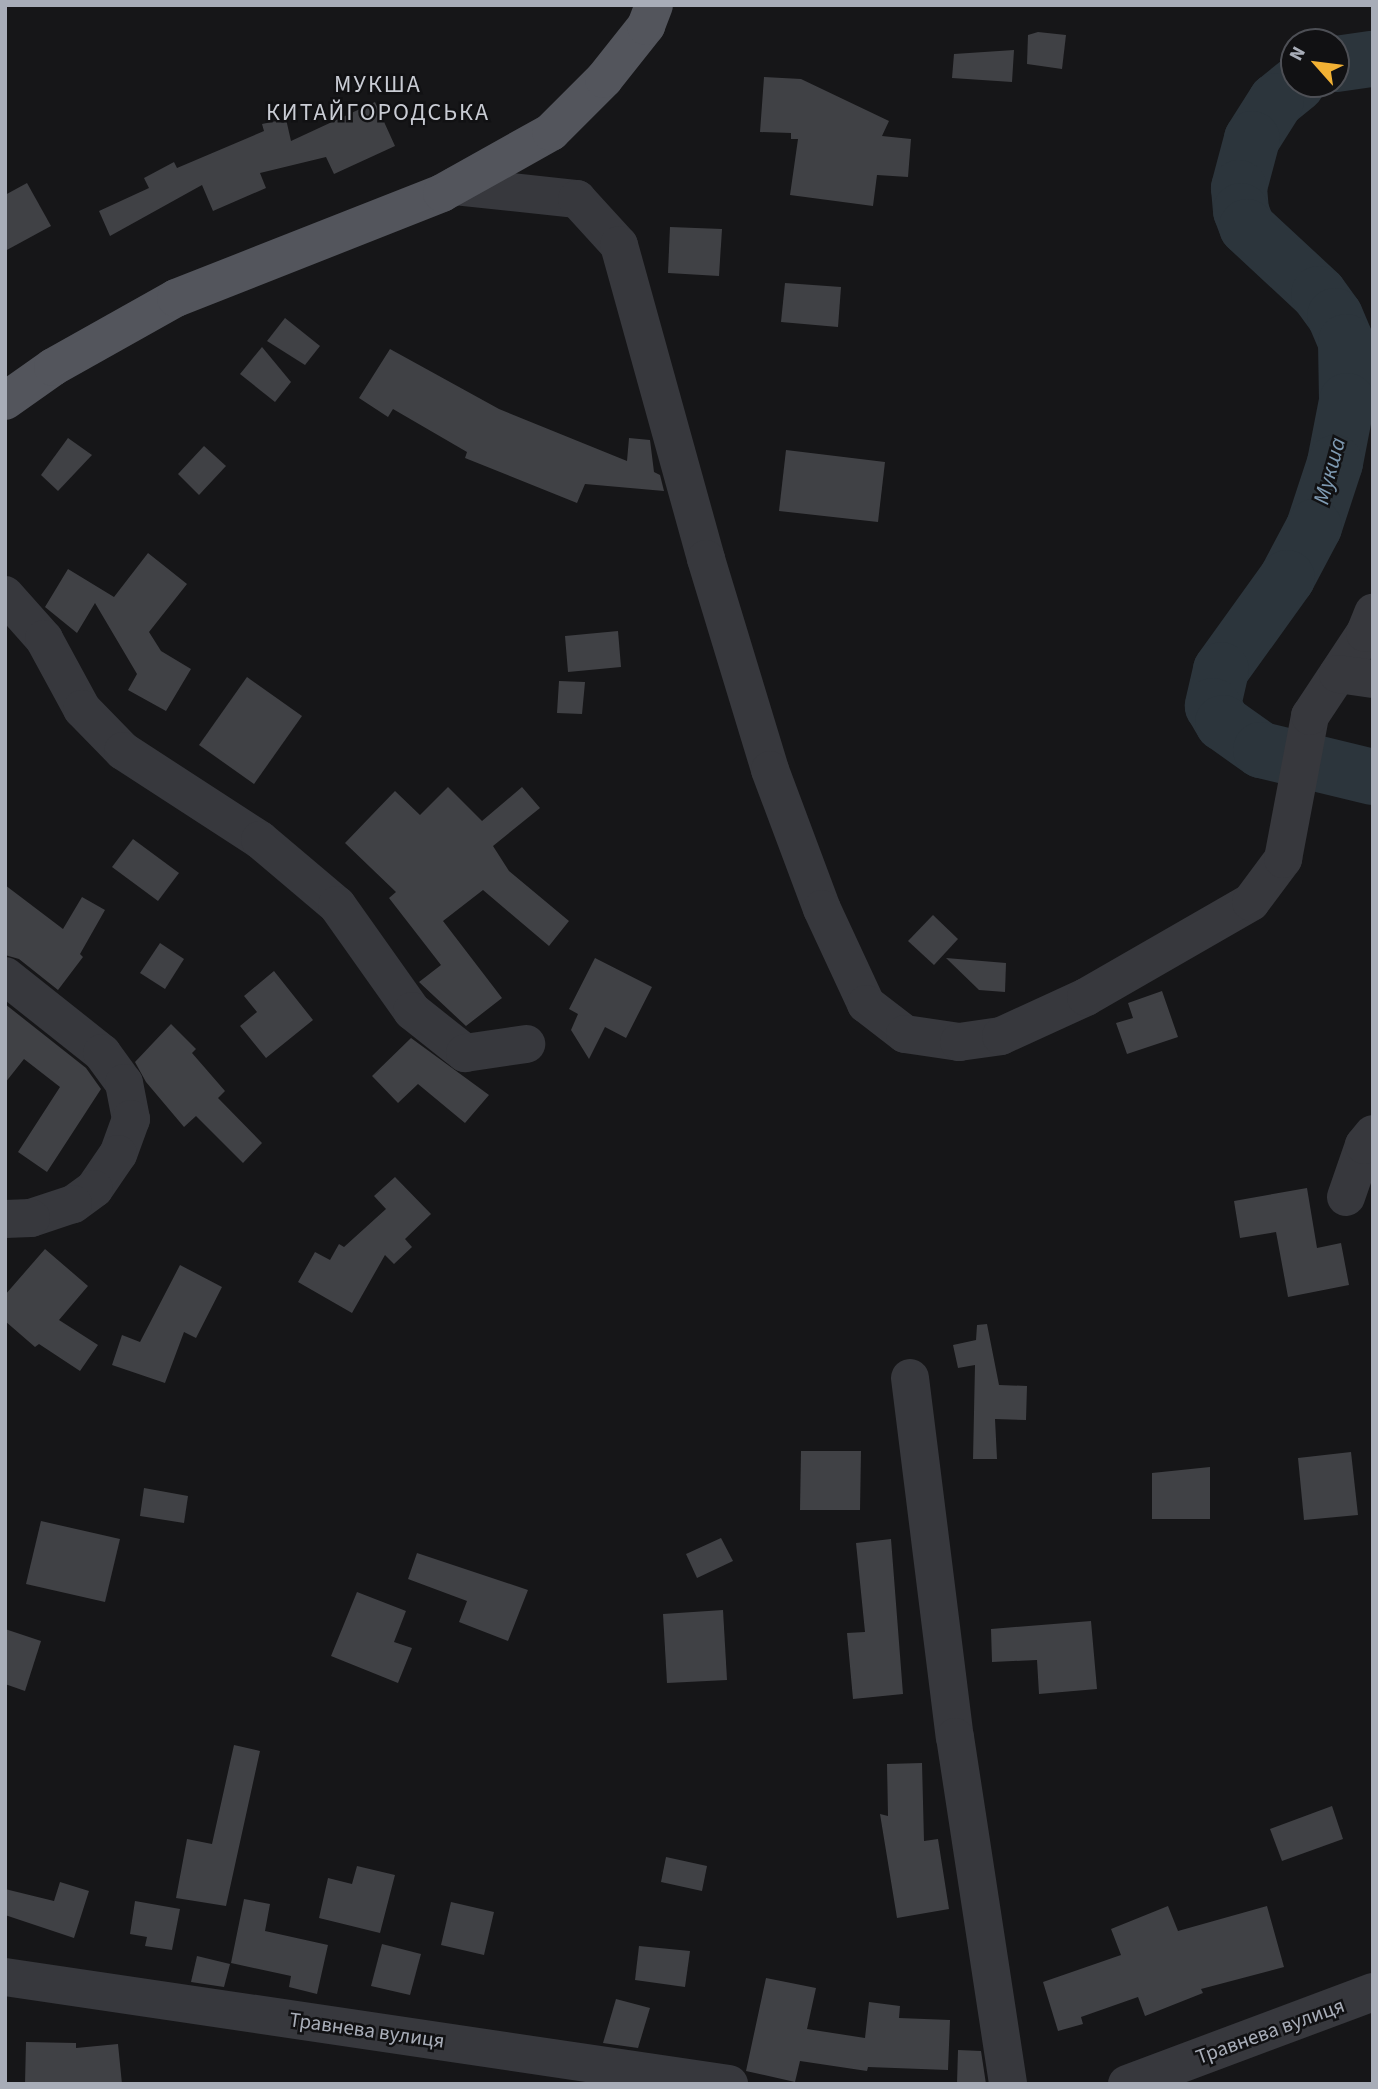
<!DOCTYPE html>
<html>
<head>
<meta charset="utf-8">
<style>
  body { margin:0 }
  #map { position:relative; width:1378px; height:2089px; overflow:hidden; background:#161618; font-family:"Source Sans 3",sans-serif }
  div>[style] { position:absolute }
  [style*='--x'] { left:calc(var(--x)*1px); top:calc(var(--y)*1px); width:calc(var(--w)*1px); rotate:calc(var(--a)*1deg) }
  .river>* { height:56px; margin:-28px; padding:0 28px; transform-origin:28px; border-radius:28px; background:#2c353c }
  .building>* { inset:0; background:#404145 }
  .minor>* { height:38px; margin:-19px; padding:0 19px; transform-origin:19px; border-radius:19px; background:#37383d }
  .major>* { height:38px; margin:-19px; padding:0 19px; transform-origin:19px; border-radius:19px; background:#53555c }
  span { translate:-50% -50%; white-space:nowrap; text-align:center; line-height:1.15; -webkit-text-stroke:5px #111113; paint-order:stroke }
  .street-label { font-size:21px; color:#a8adb8 }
  .water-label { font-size:23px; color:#7f9bb3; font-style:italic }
  .quarter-label { font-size:24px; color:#c9ccd4; letter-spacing:2px }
  .frame { position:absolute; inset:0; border:7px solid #a8adb8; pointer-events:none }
  .north { position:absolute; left:1280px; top:28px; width:70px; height:70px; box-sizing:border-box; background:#111113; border:2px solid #4d4f55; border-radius:50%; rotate:298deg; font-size:19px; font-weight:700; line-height:28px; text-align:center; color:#a8adb8 }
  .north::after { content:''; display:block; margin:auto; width:24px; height:32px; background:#f2b134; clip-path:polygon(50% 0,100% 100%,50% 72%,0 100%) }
</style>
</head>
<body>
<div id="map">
  <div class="river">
    <div style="--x:1336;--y:64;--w:37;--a:-8"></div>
    <div style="--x:1297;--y:84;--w:27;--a:141"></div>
    <div style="--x:1276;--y:101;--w:45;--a:122.3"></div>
    <div style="--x:1252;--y:139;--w:51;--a:104.9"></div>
    <div style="--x:1239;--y:188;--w:23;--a:85"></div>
    <div style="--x:1241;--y:211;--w:17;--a:69"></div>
    <div style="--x:1247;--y:227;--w:98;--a:42.9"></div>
    <div style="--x:1319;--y:294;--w:27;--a:54"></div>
    <div style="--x:1335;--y:316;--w:28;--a:67"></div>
    <div style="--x:1346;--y:342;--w:59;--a:89"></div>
    <div style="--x:1347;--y:401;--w:63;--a:101"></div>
    <div style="--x:1335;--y:463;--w:67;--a:108.2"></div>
    <div style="--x:1314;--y:527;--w:58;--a:117.9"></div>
    <div style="--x:1287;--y:578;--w:113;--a:125.7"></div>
    <div style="--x:1221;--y:670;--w:37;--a:103"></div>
    <div style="--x:1213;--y:706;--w:20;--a:60"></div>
    <div style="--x:1223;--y:723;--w:47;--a:35.4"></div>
    <div style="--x:1261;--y:750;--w:115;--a:13.6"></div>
  </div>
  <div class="building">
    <div style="clip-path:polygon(1038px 32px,1066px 35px,1062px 69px,1027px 64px,1028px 35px)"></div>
    <div style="clip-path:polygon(1014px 50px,1012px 82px,952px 78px,954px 54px)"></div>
    <div style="clip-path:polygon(764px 77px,801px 79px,889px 121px,882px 136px,911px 139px,908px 177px,877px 175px,873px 206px,790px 195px,798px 139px,791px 139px,791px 133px,760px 132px)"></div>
    <div style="clip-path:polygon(375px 102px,395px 146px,334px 174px,326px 157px,260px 173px,266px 188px,213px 211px,202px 185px,110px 236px,99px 211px,149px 188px,144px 178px,174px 162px,177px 168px,264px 131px,262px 124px,286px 119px,291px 141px)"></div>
    <div style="clip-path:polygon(27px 183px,51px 226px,5px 251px,5px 195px)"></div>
    <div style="clip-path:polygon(670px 227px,722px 229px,719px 276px,668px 273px)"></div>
    <div style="clip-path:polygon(785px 283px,841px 287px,838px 327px,781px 322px)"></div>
    <div style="clip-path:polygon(285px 318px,320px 346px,305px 365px,267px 341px)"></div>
    <div style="clip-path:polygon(262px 347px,291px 382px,275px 402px,240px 374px)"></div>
    <div style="clip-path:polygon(390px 349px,499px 409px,627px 461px,629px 438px,650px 440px,654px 472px,660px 475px,664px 491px,585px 484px,577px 503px,465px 458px,467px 452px,393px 409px,388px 417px,359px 398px)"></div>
    <div style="clip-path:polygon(68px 438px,92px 455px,58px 491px,41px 475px)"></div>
    <div style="clip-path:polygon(204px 446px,226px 466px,199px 495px,178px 474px)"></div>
    <div style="clip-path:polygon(786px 450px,885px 462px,878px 522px,779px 511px)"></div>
    <div style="clip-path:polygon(148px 553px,187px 584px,149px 632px,161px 651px,191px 669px,166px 711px,128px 690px,137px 674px,95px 603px,77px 633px,45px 607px,68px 569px,114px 597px)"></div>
    <div style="clip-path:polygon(618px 631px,621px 667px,568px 672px,565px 636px)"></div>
    <div style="clip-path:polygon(247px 677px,302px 716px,254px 784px,199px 745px)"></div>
    <div style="clip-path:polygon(559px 681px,585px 682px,582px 714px,557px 713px)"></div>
    <div style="clip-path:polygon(448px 787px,482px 821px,522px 787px,540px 808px,493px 846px,509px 871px,569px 921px,549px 946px,483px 890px,443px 921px,502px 998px,466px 1026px,419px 982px,441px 965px,389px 898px,396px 892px,345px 843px,395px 791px,420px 815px)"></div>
    <div style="clip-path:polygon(133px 839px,179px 873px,158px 901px,112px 867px)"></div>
    <div style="clip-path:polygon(5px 885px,63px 929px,82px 897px,105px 910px,80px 954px,83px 957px,58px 990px,19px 959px,5px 955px)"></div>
    <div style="clip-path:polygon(933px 915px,958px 939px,934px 965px,908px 941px)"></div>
    <div style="clip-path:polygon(160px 943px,184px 959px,165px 989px,140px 973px)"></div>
    <div style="clip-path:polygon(595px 958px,652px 987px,626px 1038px,605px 1027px,589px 1059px,571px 1030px,578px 1014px,569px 1009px)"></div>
    <div style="clip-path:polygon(946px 958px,1006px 963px,1005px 992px,979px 990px)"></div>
    <div style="clip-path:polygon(274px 971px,313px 1020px,266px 1058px,240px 1026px,257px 1012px,244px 996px)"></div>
    <div style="clip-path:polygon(1162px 991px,1178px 1037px,1127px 1054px,1116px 1023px,1133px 1018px,1128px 1003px)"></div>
    <div style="clip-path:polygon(5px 1004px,86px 1068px,101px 1089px,47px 1172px,18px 1152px,60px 1087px,24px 1059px,5px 1083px)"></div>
    <div style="clip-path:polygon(171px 1024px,196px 1049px,192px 1053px,225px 1091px,218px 1098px,262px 1143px,243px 1163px,196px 1116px,184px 1127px,146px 1082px,135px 1062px)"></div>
    <div style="clip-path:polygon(411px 1038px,489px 1095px,465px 1123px,418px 1084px,398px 1103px,372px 1076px)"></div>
    <div style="clip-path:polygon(395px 1177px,431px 1214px,405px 1239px,412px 1247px,394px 1264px,385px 1255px,352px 1313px,298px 1282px,315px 1252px,330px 1260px,339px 1244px,344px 1247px,386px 1209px,374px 1196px)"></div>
    <div style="clip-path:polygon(1307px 1188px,1317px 1248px,1341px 1243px,1349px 1285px,1288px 1297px,1276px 1232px,1240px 1238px,1234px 1201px)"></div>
    <div style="clip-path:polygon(45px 1249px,88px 1286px,59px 1320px,98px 1345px,80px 1371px,39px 1344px,35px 1347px,5px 1321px,5px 1295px)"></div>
    <div style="clip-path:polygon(180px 1265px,222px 1287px,196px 1338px,184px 1332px,165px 1383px,112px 1365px,122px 1335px,140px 1342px)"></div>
    <div style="clip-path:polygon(987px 1324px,999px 1385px,1027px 1386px,1026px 1420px,995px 1419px,997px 1459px,973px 1459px,975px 1365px,958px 1368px,953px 1345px,976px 1340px,977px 1325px)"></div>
    <div style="clip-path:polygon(801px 1451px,861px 1451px,860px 1510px,800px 1510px)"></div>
    <div style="clip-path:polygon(1351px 1452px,1358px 1515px,1304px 1520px,1298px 1458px)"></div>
    <div style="clip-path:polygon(1210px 1467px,1210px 1519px,1152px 1519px,1152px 1473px)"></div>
    <div style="clip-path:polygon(144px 1488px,188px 1496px,184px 1523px,140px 1516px)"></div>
    <div style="clip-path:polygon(41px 1521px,120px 1539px,105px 1602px,26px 1584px)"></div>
    <div style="clip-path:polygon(721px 1538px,733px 1561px,697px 1578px,686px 1554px)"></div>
    <div style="clip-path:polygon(891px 1539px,903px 1694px,853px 1699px,847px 1633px,865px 1632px,856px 1543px)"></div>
    <div style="clip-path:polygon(417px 1553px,528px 1590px,508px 1641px,459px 1622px,467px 1601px,408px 1579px)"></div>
    <div style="clip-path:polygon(357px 1592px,406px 1611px,394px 1642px,412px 1648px,398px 1683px,331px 1656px)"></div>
    <div style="clip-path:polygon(723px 1610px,727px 1680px,667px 1683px,663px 1614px)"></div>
    <div style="clip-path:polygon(1091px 1621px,1097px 1689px,1039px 1694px,1037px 1660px,992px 1662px,991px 1629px)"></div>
    <div style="clip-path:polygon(5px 1629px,41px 1641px,25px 1691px,5px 1684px)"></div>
    <div style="clip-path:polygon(234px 1745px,260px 1751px,226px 1906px,176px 1898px,187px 1839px,212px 1844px)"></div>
    <div style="clip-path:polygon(922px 1763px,924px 1841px,938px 1839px,949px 1909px,897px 1918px,880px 1814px,888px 1816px,887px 1764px)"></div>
    <div style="clip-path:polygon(1332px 1806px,1343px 1839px,1282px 1861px,1270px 1829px)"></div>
    <div style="clip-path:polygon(666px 1857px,707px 1866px,702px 1891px,661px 1882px)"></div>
    <div style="clip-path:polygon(357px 1866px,395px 1875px,380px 1933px,319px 1918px,328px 1878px,352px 1884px)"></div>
    <div style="clip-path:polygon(60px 1882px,89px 1891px,74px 1938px,5px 1915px,5px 1889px,54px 1901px)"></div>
    <div style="clip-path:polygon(244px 1899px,270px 1904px,265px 1931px,328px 1945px,317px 1994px,289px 1987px,291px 1976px,231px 1963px)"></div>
    <div style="clip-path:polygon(135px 1901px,180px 1909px,172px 1950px,145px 1946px,147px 1937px,130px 1934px)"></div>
    <div style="clip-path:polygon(451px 1902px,494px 1912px,484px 1955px,441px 1945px)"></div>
    <div style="clip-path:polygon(1168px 1906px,1178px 1931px,1267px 1906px,1284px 1967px,1201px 1989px,1203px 1993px,1145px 2016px,1138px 1997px,1081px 2017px,1083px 2024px,1058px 2031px,1043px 1982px,1121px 1955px,1111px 1929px)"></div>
    <div style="clip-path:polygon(382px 1944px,421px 1954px,410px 1995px,371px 1986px)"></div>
    <div style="clip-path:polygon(639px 1946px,690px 1951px,685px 1987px,635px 1980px)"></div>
    <div style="clip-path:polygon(197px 1956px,230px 1964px,224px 1987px,191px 1982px)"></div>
    <div style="clip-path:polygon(766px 1978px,816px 1988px,807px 2029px,865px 2038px,869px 2002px,900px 2006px,899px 2018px,950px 2020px,948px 2070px,868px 2067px,867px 2071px,800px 2061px,795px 2082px,746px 2071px)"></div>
    <div style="clip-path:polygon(616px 1999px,650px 2008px,638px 2048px,603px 2043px)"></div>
    <div style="clip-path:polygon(26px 2042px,76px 2043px,76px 2048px,118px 2044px,122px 2084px,25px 2084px)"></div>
    <div style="clip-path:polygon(958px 2050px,981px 2051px,986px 2084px,957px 2084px)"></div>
  </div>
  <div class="minor">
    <div style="--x:455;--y:186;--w:123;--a:6.1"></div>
    <div style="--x:577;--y:199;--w:62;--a:47.6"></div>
    <div style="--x:619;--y:245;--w:326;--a:74.5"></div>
    <div style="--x:706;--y:559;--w:220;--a:73.1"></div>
    <div style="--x:770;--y:770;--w:148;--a:69.5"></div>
    <div style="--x:822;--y:909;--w:105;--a:65.1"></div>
    <div style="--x:866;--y:1004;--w:49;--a:37.6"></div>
    <div style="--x:905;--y:1034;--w:55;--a:8.4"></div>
    <div style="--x:959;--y:1042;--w:42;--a:-8.1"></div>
    <div style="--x:1001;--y:1036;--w:94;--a:-24.6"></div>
    <div style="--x:1086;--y:997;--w:190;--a:-29.9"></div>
    <div style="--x:1251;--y:902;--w:54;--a:-53.3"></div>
    <div style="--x:1283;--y:859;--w:146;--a:-79.3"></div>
    <div style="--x:1310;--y:716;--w:100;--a:-56.5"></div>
    <div style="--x:1365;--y:633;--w:22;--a:-68"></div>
    <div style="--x:5;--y:595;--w:59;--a:48.4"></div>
    <div style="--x:44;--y:639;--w:80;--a:61.5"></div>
    <div style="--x:82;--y:709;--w:59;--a:45.7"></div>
    <div style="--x:123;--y:751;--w:163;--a:33"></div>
    <div style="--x:260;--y:840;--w:101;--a:40.2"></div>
    <div style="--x:337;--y:905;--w:130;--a:54.7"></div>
    <div style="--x:412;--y:1011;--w:68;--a:38.4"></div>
    <div style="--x:465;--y:1053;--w:62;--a:-8.4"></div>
    <div style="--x:1338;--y:674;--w:35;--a:8"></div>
    <div style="--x:5;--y:976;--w:124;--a:38.4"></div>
    <div style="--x:102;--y:1053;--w:37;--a:54"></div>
    <div style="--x:124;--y:1083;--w:37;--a:79"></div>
    <div style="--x:131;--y:1119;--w:37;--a:110"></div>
    <div style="--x:118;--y:1154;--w:42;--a:124.4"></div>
    <div style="--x:94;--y:1189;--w:26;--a:144"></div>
    <div style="--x:73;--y:1204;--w:44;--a:161.6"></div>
    <div style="--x:31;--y:1218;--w:26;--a:178"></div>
    <div style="--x:1346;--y:1197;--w:55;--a:-70.9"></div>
    <div style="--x:1364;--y:1145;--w:14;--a:-51"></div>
    <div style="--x:910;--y:1378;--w:362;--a:82.9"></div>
    <div style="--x:955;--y:1737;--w:351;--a:81.3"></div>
    <div style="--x:5;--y:1977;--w:732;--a:8.41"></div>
    <div style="--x:1127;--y:2084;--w:263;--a:-20.5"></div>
  </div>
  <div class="major">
    <div style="--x:5;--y:401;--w:59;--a:-35.3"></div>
    <div style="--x:53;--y:367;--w:141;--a:-29.3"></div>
    <div style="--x:176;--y:298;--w:286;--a:-21.5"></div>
    <div style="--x:442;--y:193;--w:125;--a:-29.2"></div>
    <div style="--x:551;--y:132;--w:75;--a:-45"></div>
    <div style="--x:604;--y:79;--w:68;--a:-51.6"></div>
    <div style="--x:646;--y:26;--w:22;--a:-69"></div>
  </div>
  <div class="street-label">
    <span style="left:367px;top:2030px;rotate:8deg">Травнева вулиця</span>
    <span style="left:1270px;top:2031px;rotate:-20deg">Травнева вулиця</span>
  </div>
  <div class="water-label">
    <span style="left:1330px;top:471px;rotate:-75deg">Мукша</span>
  </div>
  <div class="quarter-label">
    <span style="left:378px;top:99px">МУКША<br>КИТАЙГОРОДСЬКА</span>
  </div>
  <div class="frame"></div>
  <div class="north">N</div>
</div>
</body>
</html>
